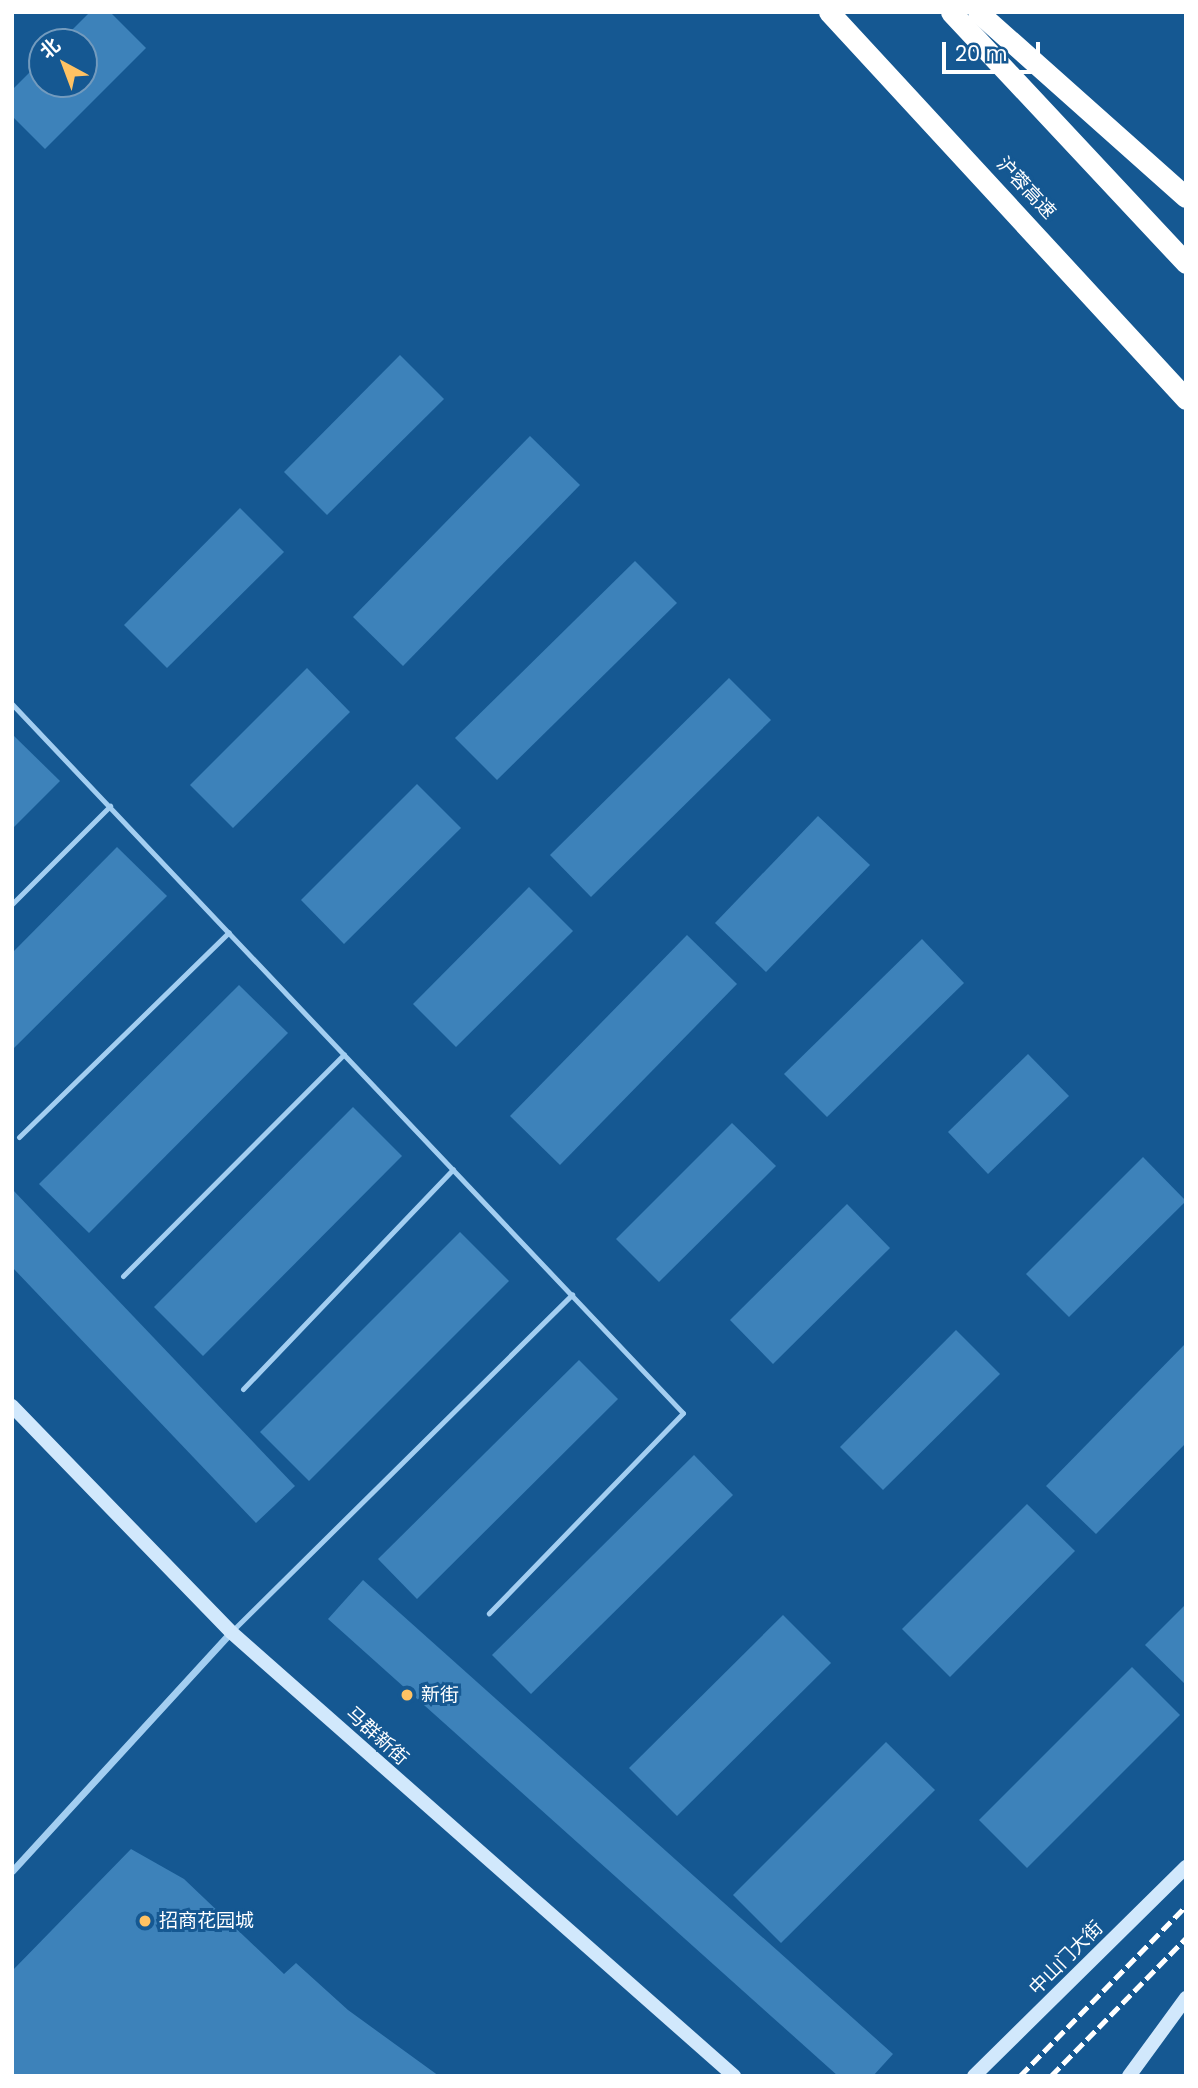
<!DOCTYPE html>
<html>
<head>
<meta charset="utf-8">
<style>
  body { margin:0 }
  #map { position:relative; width:1198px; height:2088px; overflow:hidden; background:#155892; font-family:Poppins,"Noto Sans SC",sans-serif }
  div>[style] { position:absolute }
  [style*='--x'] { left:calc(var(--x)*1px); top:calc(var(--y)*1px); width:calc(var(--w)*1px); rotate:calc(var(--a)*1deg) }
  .building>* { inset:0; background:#3d82ba }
  .lane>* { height:5px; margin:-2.5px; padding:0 2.5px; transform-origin:2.5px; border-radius:2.5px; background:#a3cef1 }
  .street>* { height:7px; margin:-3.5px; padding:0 3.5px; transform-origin:3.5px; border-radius:3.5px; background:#a3cef1 }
  .secondary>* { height:14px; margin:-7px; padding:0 7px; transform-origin:7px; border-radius:7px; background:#d1e8fc }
  .highway>* { height:21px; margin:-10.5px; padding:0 10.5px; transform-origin:10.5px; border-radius:10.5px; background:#fff }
  .rail>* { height:5px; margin-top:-2.5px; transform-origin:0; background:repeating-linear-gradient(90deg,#fff 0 12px,transparent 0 17px) }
  .dots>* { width:19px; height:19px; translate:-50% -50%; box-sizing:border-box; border:4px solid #155892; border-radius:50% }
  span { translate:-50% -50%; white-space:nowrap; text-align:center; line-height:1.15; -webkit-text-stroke:6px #155892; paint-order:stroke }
  .street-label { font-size:19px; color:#fff }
  .poi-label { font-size:19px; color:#fff }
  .left { translate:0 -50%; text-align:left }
  .frame { position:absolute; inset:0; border:14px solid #fff; pointer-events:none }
  .north { position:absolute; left:28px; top:28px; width:70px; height:70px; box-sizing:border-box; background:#155892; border:2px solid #739bbe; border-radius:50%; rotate:319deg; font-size:19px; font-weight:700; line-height:28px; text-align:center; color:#fff }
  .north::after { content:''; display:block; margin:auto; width:24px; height:32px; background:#ffc263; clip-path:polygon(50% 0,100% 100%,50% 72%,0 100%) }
  .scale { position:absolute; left:942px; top:42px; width:98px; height:32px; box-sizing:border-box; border:4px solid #fff; border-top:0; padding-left:9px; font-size:21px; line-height:24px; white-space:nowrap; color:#fff; -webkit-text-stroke:5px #155892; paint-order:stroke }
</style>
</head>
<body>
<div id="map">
  <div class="building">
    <div style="clip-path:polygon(90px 12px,110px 12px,146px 48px,45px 149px,12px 116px,12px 90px,42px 60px,42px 84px,84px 84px,84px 42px,60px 42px)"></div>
    <div style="clip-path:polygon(400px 355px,444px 399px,327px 515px,284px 472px)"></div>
    <div style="clip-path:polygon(530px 436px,580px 485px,403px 666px,353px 617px)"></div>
    <div style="clip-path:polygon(240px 508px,284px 552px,167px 668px,124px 625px)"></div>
    <div style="clip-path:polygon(635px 561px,677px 603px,497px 780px,455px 738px)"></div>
    <div style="clip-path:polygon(307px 668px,350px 712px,233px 828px,190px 785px)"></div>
    <div style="clip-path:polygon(729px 678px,771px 720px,591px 897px,550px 855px)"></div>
    <div style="clip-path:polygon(12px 734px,60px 781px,12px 829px)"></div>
    <div style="clip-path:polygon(417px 784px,461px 828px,344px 944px,301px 900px)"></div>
    <div style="clip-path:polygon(818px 816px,870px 865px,766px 972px,715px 923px)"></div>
    <div style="clip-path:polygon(117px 847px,167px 896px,12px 1050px,12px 953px)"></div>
    <div style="clip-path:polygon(529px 887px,573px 931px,456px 1047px,413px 1004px)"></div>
    <div style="clip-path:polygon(687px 935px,737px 984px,560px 1165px,510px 1116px)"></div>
    <div style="clip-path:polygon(922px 939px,964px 983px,827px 1117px,784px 1074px)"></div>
    <div style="clip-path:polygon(239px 985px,288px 1033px,89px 1233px,39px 1184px)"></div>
    <div style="clip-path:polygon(1028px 1054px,1069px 1096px,988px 1174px,948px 1132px)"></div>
    <div style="clip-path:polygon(353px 1107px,402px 1156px,203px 1356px,154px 1307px)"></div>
    <div style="clip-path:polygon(732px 1123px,776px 1166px,659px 1282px,616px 1239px)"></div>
    <div style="clip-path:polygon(1143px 1157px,1186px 1201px,1069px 1317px,1026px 1274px)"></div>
    <div style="clip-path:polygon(12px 1189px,295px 1486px,256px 1523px,12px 1267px)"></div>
    <div style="clip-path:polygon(847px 1204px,890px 1248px,773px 1364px,730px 1320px)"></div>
    <div style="clip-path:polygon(460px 1232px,509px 1281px,309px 1481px,260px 1432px)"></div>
    <div style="clip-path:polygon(956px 1330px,1000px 1374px,883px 1490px,840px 1447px)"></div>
    <div style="clip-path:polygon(1186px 1343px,1186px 1443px,1096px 1534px,1046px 1486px)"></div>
    <div style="clip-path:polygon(579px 1360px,618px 1399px,417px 1599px,378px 1559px)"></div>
    <div style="clip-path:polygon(694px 1455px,733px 1495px,531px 1694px,492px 1655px)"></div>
    <div style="clip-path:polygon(1027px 1504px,1075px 1551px,950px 1677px,902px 1629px)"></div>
    <div style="clip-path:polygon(363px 1580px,893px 2054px,873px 2076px,838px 2076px,328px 1619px)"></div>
    <div style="clip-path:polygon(1186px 1604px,1186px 1685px,1145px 1645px)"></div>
    <div style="clip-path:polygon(783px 1615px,831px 1663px,677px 1816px,629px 1768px)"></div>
    <div style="clip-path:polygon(1132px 1667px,1180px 1715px,1027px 1868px,979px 1820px)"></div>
    <div style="clip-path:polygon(886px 1742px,935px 1790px,781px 1943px,733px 1895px)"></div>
    <div style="clip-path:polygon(131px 1849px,184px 1879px,284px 1974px,296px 1963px,348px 2010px,439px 2076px,12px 2076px,12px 1971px)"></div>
  </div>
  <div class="lane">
    <div style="--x:12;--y:704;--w:976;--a:46.58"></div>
    <div style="--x:683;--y:1413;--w:279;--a:134.1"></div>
    <div style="--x:12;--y:904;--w:139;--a:-45"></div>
    <div style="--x:19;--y:1137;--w:293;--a:-44.3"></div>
    <div style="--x:123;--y:1276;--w:313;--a:-45.1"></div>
    <div style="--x:243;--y:1389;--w:304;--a:-46.3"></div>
    <div style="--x:231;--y:1632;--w:480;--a:-44.7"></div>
  </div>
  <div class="street">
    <div style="--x:12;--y:1871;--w:324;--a:-47.5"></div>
  </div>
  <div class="secondary">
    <div style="--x:12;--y:1406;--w:315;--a:45.9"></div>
    <div style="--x:231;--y:1632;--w:671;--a:41.43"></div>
    <div style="--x:974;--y:2076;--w:298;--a:-44.6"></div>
    <div style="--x:1129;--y:2076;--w:97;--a:-53.8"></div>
  </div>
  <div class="highway">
    <div style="--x:829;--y:12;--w:527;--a:47.31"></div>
    <div style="--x:951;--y:12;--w:344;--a:46.9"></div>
    <div style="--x:978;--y:12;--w:278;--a:41.7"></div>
  </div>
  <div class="rail">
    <div style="--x:1020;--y:2076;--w:238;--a:-45.7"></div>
    <div style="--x:1051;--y:2076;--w:193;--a:-45.6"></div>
  </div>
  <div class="dots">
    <div style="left:407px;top:1695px;background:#ffc263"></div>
    <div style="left:145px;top:1921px;background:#ffc263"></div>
  </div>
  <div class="street-label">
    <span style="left:1026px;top:188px;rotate:47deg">沪蓉高速</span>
    <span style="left:377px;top:1736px;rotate:42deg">马群新街</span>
    <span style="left:1066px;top:1958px;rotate:-45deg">中山门大街</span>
  </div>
  <div class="poi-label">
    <span class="left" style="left:421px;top:1695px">新街</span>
    <span class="left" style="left:159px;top:1921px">招商花园城</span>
  </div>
  <div class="frame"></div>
  <div class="north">北</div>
  <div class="scale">20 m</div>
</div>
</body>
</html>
